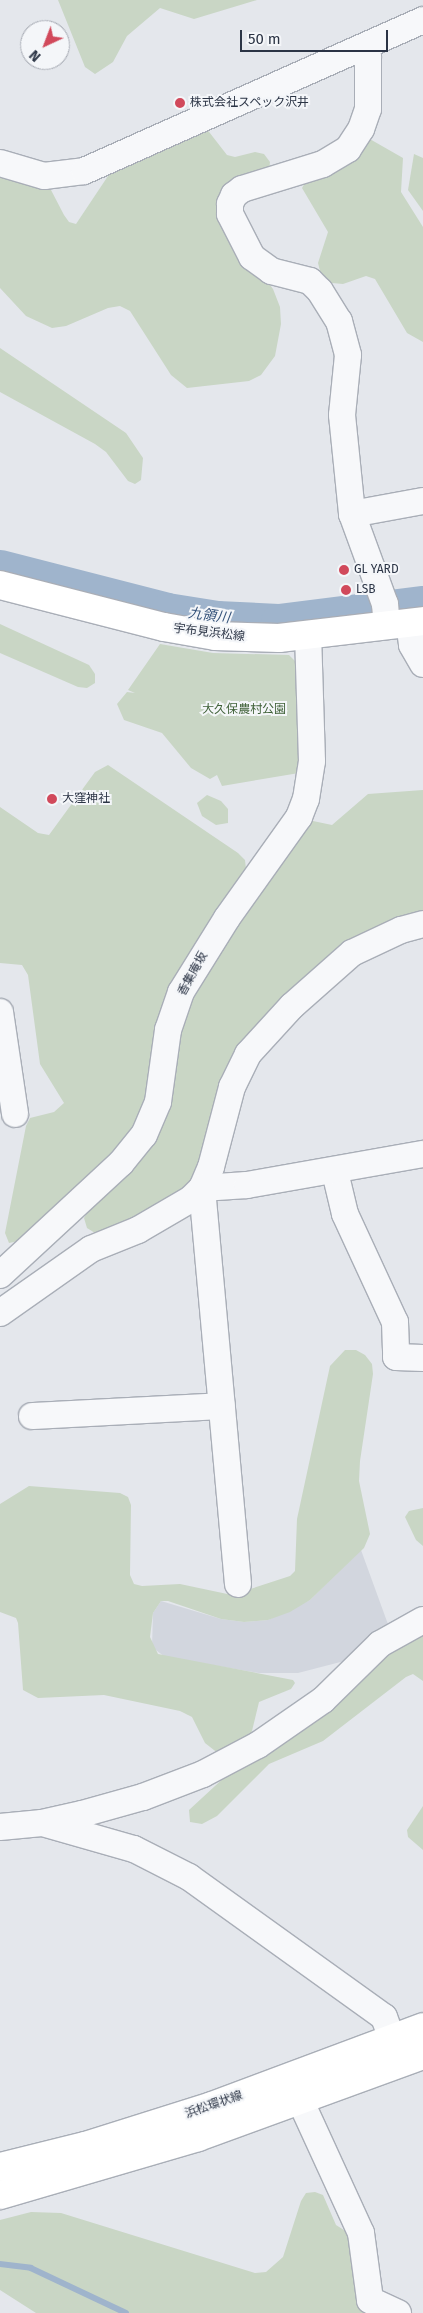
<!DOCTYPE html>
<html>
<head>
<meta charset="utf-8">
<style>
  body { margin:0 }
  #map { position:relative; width:423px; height:2313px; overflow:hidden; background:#e4e7ec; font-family:"Fira Sans","Noto Sans JP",sans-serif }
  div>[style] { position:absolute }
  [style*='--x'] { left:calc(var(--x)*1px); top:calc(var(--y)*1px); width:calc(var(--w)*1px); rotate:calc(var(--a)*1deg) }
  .built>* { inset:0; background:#d2d6de }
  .green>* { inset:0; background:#c9d6c5 }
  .stream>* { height:5.5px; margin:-2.75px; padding:0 2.75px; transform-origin:2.75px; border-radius:2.75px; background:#9fb4cc }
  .river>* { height:35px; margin:-17.5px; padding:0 17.5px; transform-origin:17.5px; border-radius:17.5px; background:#9fb4cc }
  .roads { filter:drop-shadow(1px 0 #a9aeb7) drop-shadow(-1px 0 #a9aeb7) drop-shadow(0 1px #a9aeb7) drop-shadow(0 -1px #a9aeb7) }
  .minor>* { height:26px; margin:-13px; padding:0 13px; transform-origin:13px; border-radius:13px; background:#f7f8fa }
  .major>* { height:28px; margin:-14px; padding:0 14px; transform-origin:14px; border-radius:14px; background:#fff }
  .dots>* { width:14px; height:14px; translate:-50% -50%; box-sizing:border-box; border:2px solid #f4f6f9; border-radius:50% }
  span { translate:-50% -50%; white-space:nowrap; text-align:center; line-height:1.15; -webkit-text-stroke:4px #f4f6f9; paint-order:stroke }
  .poi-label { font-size:12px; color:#2b3445 }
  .left { translate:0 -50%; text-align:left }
  .street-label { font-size:12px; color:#2b3445 }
  .park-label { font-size:12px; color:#3f6138 }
  .water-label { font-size:14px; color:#34527a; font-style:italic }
  .north { position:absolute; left:20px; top:20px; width:50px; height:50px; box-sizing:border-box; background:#f4f6f9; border:1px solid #a4a8b1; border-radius:50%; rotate:223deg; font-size:14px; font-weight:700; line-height:20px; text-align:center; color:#2b3445 }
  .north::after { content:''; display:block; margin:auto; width:18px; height:22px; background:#d1495b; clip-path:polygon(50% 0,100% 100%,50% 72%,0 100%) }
  .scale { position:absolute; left:240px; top:30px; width:148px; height:22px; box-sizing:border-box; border:2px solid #2b3445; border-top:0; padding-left:6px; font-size:15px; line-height:18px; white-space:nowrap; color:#2b3445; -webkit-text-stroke:4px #f4f6f9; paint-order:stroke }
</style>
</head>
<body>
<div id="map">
  <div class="built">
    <div style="clip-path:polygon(361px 1550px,389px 1627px,352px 1659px,298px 1673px,259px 1673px,165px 1657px,152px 1647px,153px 1613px,161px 1601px,221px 1619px,244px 1622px,268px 1620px,310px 1600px)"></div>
  </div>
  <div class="green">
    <div style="clip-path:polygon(58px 0,257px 0,194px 19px,160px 8px,127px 36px,113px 62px,95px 74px,85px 67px)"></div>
    <div style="clip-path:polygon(206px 128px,227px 155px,235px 157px,255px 152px,264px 154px,270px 162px,269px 170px,228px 190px,260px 272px,273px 289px,280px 307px,281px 324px,275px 356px,261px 375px,249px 381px,187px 388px,171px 375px,130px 311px,120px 306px,108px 308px,66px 326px,52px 328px,26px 316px,0 288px,0 174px,51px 190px,64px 215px,69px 222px,76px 224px,112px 170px)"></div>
    <div style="clip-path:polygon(368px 138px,403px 158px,401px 192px,423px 227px,423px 342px,407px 333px,375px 279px,366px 276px,343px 284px,332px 283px,321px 275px,318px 263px,328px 232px,302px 188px,306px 181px)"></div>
    <div style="clip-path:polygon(414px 154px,423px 158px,423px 211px,408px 190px)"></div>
    <div style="clip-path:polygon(0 348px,126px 433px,143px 458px,141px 480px,135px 484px,128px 481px,106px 452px,95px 444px,0 392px)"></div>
    <div style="clip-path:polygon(0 624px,89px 665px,95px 674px,95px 683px,87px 688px,78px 687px,0 653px)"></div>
    <div style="clip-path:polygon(160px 644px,213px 653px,289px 655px,295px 661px,299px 773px,222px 786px,217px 775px,210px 779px,191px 768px,162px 733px,124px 720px,117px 704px,127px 692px,135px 693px,128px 690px)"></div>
    <div style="clip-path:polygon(108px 765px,238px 853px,245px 860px,246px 869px,142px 1115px,125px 1143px,19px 1241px,9px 1243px,5px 1233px,26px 1126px,30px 1118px,54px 1112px,64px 1103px,40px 1064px,28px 975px,22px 965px,0 963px,0 807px,38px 833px,49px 835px,95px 772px)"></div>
    <div style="clip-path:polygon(423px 790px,423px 914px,285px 999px,193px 1182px,133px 1221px,95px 1233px,87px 1228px,84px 1218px,89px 1209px,143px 1158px,164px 1124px,170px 1105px,180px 1033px,192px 998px,237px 924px,309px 825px,313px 821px,332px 825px,368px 794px)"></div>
    <div style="clip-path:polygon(207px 795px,221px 801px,228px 809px,228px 823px,216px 825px,202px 816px,197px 803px)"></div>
    <div style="clip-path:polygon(345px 1350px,356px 1350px,365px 1355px,372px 1364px,373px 1374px,360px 1461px,359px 1481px,370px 1534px,364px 1548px,310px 1600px,290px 1612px,268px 1620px,244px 1622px,221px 1619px,168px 1601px,161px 1601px,153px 1613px,150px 1637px,158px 1654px,293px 1680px,295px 1683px,291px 1689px,259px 1702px,251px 1735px,219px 1754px,205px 1743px,192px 1717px,180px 1711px,104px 1695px,38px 1698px,23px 1690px,18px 1623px,16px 1618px,0 1612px,0 1504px,29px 1486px,120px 1493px,128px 1497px,131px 1505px,130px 1575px,134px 1584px,142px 1586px,180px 1584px,232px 1595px,290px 1576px,295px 1571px,297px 1519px,330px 1366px)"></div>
    <div style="clip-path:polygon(423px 1508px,423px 1546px,416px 1540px,405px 1517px,409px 1511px)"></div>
    <div style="clip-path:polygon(423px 1630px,423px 1681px,413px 1674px,406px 1677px,323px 1741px,269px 1764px,217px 1816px,202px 1824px,190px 1822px,189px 1810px,228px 1774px)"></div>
    <div style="clip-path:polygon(423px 1806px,423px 1850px,408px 1837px,407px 1830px)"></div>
    <div style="clip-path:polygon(315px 2192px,323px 2195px,336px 2225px,347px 2232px,380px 2313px,36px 2313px,0 2290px,0 2220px,31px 2212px,61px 2213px,255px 2273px,266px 2272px,283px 2257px,301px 2201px,306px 2193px)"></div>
  </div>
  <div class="stream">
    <div style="--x:0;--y:2264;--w:31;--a:7"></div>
    <div style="--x:31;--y:2268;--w:105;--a:25.3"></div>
  </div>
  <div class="river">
    <div style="--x:0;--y:567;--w:172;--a:14.4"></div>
    <div style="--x:167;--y:610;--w:51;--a:9.1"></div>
    <div style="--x:217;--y:618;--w:61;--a:2.8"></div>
    <div style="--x:278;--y:621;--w:146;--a:-7.1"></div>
  </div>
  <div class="roads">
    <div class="minor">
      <div style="--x:364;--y:48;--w:10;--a:66"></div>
      <div style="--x:368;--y:57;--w:52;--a:90"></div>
      <div style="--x:368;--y:109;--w:21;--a:109"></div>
      <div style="--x:361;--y:129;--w:24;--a:123"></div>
      <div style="--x:348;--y:149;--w:29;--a:149"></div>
      <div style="--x:323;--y:164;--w:85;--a:162.8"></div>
      <div style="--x:242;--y:189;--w:10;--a:143"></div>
      <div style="--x:234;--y:195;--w:10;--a:114"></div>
      <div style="--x:230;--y:204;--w:10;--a:90"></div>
      <div style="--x:230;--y:214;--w:48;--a:62.9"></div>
      <div style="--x:252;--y:257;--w:24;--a:36"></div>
      <div style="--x:271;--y:271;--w:40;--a:14.4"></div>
      <div style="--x:310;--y:281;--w:14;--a:45"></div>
      <div style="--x:320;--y:291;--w:36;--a:58"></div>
      <div style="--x:339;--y:321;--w:35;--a:75"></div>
      <div style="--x:348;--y:355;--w:60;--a:95.7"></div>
      <div style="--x:342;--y:415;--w:100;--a:84.2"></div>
      <div style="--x:352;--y:514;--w:96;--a:69.9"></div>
      <div style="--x:385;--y:604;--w:21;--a:85"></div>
      <div style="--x:0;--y:163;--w:46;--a:16.5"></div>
      <div style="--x:44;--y:176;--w:40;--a:-7.1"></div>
      <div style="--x:84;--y:171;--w:371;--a:-24"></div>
      <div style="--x:352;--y:514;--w:72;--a:-10.4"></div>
      <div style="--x:409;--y:623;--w:22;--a:82"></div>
      <div style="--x:412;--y:645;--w:22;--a:60"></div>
      <div style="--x:0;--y:1012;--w:103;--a:81.6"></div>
      <div style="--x:335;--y:1172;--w:43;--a:76.6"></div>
      <div style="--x:345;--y:1214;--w:119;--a:65.2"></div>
      <div style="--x:395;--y:1322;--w:35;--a:88"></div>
      <div style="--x:396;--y:1357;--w:27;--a:2"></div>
      <div style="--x:0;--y:1275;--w:165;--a:-42.8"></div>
      <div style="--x:121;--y:1163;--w:36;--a:-51"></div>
      <div style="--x:144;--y:1135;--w:36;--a:-67"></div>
      <div style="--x:158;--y:1102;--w:73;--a:-82.1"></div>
      <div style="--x:168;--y:1030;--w:40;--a:-71.1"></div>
      <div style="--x:181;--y:992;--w:87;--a:-58.1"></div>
      <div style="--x:227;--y:918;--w:124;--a:-54.5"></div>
      <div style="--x:299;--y:817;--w:19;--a:-69"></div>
      <div style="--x:306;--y:799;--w:38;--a:-81"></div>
      <div style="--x:312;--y:761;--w:125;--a:-91.8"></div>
      <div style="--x:0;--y:1313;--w:111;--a:-35.1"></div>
      <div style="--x:91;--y:1249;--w:51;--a:-22"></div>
      <div style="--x:138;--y:1230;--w:61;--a:-30.3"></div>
      <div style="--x:191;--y:1199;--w:16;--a:-45"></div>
      <div style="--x:202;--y:1188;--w:23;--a:-67"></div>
      <div style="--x:211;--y:1167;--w:83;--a:-75.3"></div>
      <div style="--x:232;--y:1087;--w:37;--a:-64"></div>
      <div style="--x:248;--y:1054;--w:65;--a:-47.5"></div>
      <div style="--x:292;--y:1006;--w:80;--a:-41.5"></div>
      <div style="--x:352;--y:953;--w:54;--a:-25.1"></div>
      <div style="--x:401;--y:930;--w:23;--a:-15"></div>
      <div style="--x:32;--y:1416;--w:190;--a:-3"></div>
      <div style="--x:238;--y:1584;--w:398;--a:-95.2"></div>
      <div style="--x:202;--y:1188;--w:45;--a:-3.8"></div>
      <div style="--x:247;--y:1185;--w:179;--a:-10"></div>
      <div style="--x:46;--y:1824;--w:91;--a:15.9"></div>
      <div style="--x:134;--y:1849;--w:62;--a:27"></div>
      <div style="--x:189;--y:1877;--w:240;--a:35.7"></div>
      <div style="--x:384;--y:2017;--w:23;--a:70"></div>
      <div style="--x:0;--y:1827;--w:42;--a:-5.4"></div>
      <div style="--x:42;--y:1823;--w:41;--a:-12.7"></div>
      <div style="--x:82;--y:1814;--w:63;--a:-15.6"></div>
      <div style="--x:143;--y:1797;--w:64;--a:-21"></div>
      <div style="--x:203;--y:1774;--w:62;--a:-27.8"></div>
      <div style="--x:258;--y:1745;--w:79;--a:-34.7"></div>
      <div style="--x:323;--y:1700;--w:80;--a:-44.5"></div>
      <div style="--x:380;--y:1644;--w:49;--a:-29.2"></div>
      <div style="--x:301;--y:2102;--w:144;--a:65.4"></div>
      <div style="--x:361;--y:2233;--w:68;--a:82.3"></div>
      <div style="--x:370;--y:2300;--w:31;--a:25"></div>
    </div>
    <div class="major">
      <div style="--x:0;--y:585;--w:169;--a:14.4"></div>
      <div style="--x:164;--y:627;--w:52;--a:10"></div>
      <div style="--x:215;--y:636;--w:64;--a:1.8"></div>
      <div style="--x:279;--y:638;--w:145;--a:-6.7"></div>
      <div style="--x:0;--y:2167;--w:88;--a:-13.9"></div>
      <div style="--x:85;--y:2146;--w:133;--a:-17.5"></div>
      <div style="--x:212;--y:2106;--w:225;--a:-20.5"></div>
      <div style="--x:0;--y:2195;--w:206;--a:-16.3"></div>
      <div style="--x:198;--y:2137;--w:239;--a:-20"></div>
    </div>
  </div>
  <div class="dots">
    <div style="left:180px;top:103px;background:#d1495b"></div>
    <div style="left:344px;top:570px;background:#d1495b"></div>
    <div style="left:346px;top:590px;background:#d1495b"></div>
    <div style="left:52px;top:799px;background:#d1495b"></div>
  </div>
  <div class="poi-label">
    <span class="left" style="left:190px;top:103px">株式会社スペック沢井</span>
    <span class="left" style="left:354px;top:570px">GL YARD</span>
    <span class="left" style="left:356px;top:590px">LSB</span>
    <span class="left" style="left:62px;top:799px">大窪神社</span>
  </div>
  <div class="street-label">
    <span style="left:209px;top:633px;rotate:7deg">宇布見浜松線</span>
    <span style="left:193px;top:974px;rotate:-61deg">香集庵坂</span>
    <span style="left:214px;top:2105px;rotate:-19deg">浜松環状線</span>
  </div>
  <div class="park-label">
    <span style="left:244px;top:710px">大久保農村公園</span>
  </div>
  <div class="water-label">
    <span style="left:209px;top:616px;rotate:7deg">九領川</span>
  </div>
  <div class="north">N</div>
  <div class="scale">50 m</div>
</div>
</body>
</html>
